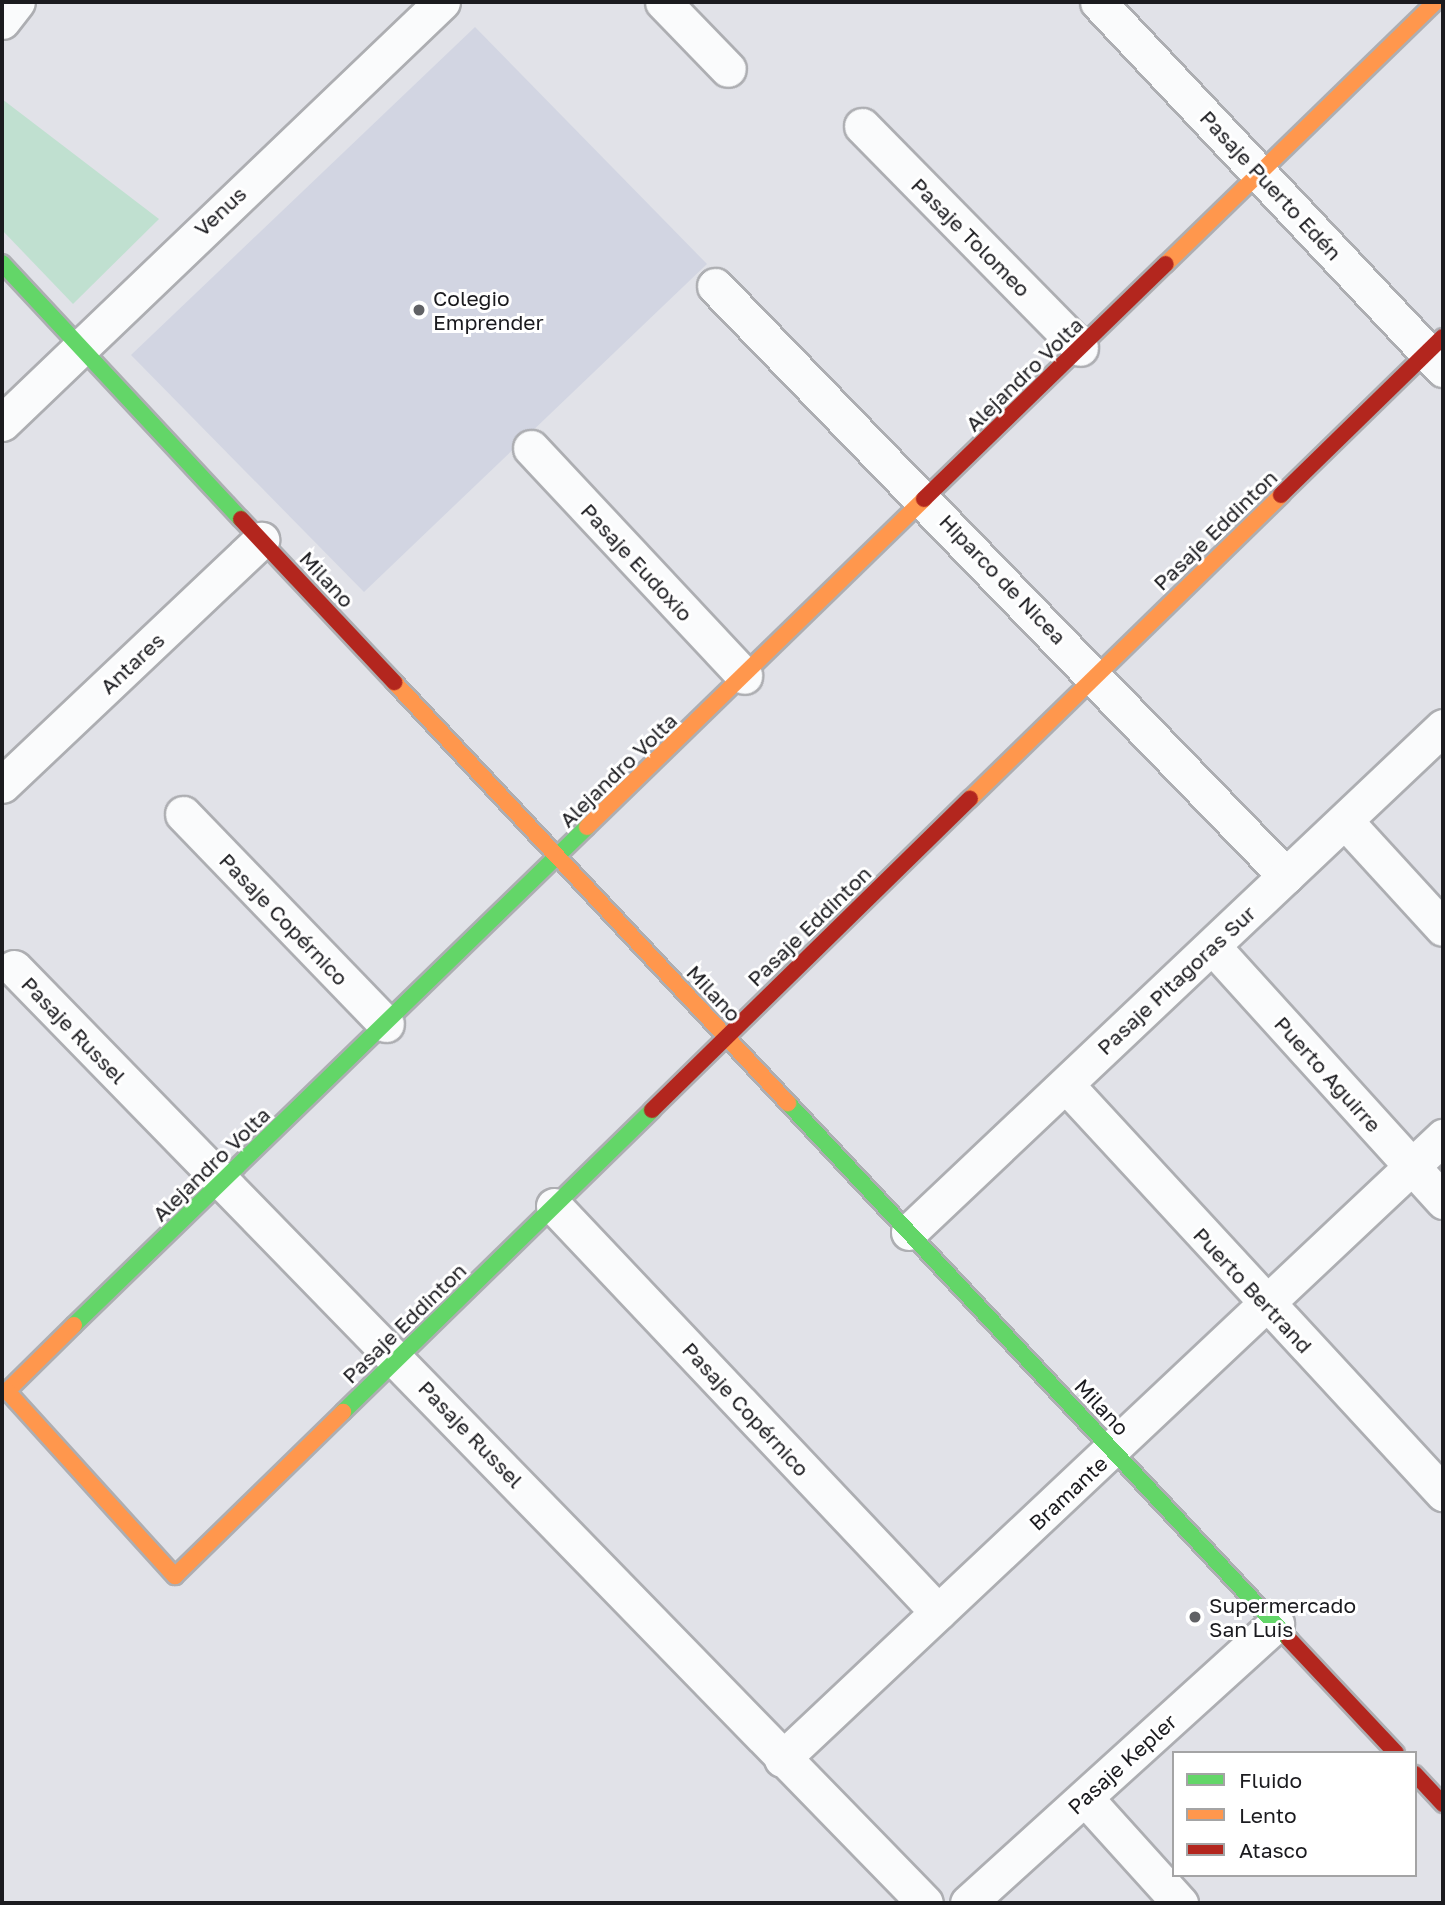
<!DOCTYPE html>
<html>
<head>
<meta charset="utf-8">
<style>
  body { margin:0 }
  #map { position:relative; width:1445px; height:1905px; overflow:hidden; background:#e1e2e8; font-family:"Golos Text",sans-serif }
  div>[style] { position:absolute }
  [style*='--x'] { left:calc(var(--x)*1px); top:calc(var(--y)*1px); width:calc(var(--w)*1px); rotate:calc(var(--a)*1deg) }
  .built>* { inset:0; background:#d2d5e2 }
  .green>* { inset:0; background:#c0e0d0 }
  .roads { filter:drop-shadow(2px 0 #adaeb2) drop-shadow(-2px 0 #adaeb2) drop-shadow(0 2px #adaeb2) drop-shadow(0 -2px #adaeb2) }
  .street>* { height:35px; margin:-17.5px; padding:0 17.5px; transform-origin:17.5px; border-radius:17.5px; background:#fafbfc }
  .fast>* { height:16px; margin:-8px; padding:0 8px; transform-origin:8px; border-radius:8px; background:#63d668 }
  .slow>* { height:16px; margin:-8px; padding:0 8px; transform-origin:8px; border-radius:8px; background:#ff974d }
  .jam>* { height:16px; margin:-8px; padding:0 8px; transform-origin:8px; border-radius:8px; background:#b3261e }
  .dots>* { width:19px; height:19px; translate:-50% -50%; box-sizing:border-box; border:4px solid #fff; border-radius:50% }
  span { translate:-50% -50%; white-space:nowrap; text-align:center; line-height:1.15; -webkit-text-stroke:6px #fff; paint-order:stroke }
  .street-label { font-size:21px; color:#1b1b1f }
  .poi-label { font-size:21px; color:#1b1b1f }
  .left { translate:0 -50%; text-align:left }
  .frame { position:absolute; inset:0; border:4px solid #1b1b1f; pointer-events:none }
  .legend { position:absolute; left:1172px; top:1751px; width:245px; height:126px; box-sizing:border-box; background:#fff; border:2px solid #a4a4a5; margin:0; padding:9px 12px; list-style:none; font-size:21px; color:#1b1b1f }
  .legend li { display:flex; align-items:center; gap:14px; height:35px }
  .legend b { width:35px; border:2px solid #a4a4a5 }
</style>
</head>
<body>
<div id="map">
  <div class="built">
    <div style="clip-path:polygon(475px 27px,707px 264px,364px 592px,131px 355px)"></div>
  </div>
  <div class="green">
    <div style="clip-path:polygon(2px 99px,159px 219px,73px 304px,2px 230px)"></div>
  </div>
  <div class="roads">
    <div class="street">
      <div style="--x:663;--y:2;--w:93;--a:45.9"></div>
      <div style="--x:1098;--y:2;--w:504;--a:46.77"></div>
      <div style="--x:2;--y:21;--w:24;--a:-52"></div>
      <div style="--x:862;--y:126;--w:311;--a:45.5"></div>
      <div style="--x:715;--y:286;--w:821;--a:45.94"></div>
      <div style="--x:2;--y:423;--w:609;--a:-43.74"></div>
      <div style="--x:531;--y:448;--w:312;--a:46.9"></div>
      <div style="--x:2;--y:785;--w:357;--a:-43.4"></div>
      <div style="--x:183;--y:814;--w:292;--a:46"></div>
      <div style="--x:1345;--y:821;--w:145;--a:47.5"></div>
      <div style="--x:1213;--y:947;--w:343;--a:47.8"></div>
      <div style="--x:14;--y:968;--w:1305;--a:45.74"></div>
      <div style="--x:1066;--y:1085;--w:556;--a:47.26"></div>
      <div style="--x:554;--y:1206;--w:559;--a:46.6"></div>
      <div style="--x:909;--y:1232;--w:735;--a:-43.4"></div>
      <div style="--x:782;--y:1759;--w:908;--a:-43.26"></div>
      <div style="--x:1085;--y:1798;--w:142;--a:47.9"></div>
      <div style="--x:968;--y:1903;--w:416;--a:-42.2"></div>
    </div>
    <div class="fast">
      <div style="--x:2;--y:263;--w:350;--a:47"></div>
      <div style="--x:788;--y:1103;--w:734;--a:46.93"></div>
      <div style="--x:74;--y:1325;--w:715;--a:-44.15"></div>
      <div style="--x:343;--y:1412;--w:432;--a:-44.3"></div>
    </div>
    <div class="slow">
      <div style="--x:1166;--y:264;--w:376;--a:-44.2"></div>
      <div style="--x:394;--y:682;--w:577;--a:46.9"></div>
      <div style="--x:970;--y:799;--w:435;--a:-44.3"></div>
      <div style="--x:587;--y:827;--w:470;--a:-44.2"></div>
      <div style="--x:74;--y:1325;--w:94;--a:135.4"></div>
      <div style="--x:7;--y:1391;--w:250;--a:47.8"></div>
      <div style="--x:175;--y:1576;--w:235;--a:-44.3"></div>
    </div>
    <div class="jam">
      <div style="--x:1281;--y:495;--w:226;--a:-44.3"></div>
      <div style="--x:924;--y:499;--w:337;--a:-44.2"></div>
      <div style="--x:241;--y:519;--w:224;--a:46.8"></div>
      <div style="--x:652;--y:1110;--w:445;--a:-44.4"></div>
      <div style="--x:1289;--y:1639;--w:156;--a:46.8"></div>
      <div style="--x:1415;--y:1774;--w:41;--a:47"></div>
    </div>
  </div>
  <div class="dots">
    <div style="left:419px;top:310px;background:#606165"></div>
    <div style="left:1195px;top:1617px;background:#606165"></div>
  </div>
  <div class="street-label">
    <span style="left:1271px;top:185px;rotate:47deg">Pasaje Puerto Edén</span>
    <span style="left:220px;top:211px;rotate:-43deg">Venus</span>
    <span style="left:971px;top:237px;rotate:45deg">Pasaje Tolomeo</span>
    <span style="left:1024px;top:374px;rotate:-44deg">Alejandro Volta</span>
    <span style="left:1215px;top:530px;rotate:-44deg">Pasaje Eddinton</span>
    <span style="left:637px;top:562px;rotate:47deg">Pasaje Eudoxio</span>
    <span style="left:327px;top:579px;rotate:47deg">Milano</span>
    <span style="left:1003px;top:579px;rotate:46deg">Hiparco de Nicea</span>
    <span style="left:132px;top:663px;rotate:-43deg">Antares</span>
    <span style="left:618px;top:770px;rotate:-44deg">Alejandro Volta</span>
    <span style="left:284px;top:919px;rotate:46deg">Pasaje Copérnico</span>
    <span style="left:809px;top:926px;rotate:-44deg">Pasaje Eddinton</span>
    <span style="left:1176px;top:980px;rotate:-43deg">Pasaje Pitagoras Sur</span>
    <span style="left:714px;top:993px;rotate:47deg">Milano</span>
    <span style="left:74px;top:1030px;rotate:46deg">Pasaje Russel</span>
    <span style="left:1328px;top:1074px;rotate:48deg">Puerto Aguirre</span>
    <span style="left:211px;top:1164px;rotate:-44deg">Alejandro Volta</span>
    <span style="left:1253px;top:1290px;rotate:47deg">Puerto Bertrand</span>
    <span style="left:404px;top:1323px;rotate:-44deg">Pasaje Eddinton</span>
    <span style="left:1102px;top:1407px;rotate:47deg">Milano</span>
    <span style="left:746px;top:1409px;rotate:47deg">Pasaje Copérnico</span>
    <span style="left:471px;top:1434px;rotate:46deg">Pasaje Russel</span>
    <span style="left:1068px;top:1493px;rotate:-43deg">Bramante</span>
    <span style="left:1122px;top:1764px;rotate:-42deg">Pasaje Kepler</span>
  </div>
  <div class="poi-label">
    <span class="left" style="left:433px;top:310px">Colegio<br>Emprender</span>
    <span class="left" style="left:1209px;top:1617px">Supermercado<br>San Luis</span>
  </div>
  <div class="frame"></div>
  <ul class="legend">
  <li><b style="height:9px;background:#63d668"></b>Fluido</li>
  <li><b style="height:9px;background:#ff974d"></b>Lento</li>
  <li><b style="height:9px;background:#b3261e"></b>Atasco</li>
  </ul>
</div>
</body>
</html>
